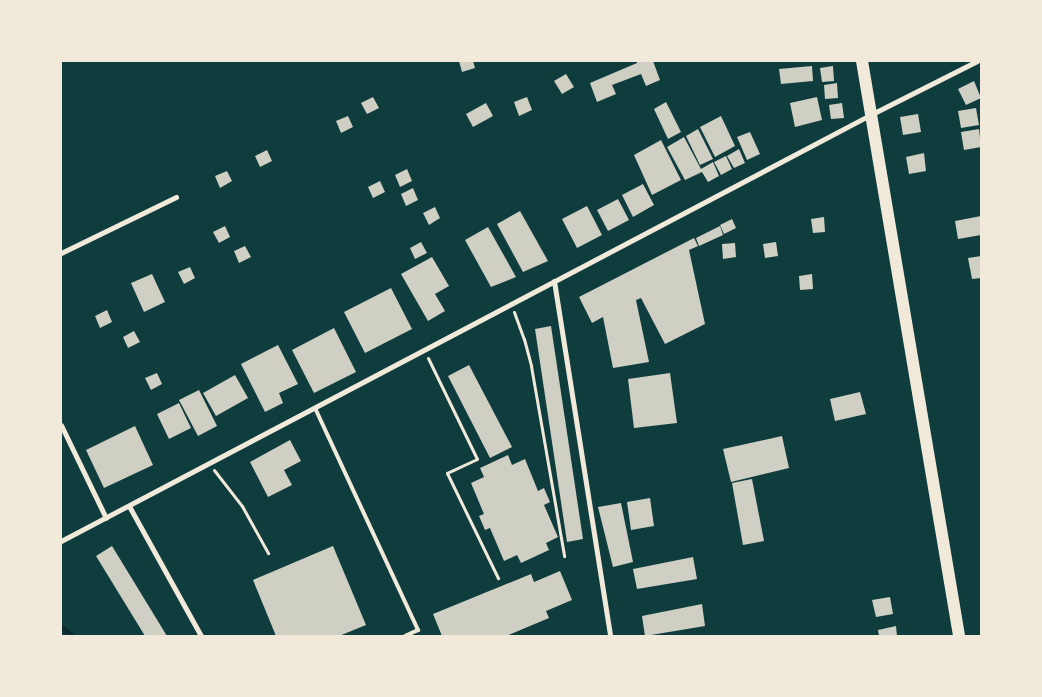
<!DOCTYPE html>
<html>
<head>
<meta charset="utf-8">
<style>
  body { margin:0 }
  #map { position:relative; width:1042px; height:697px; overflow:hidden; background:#0f3d3e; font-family:"Alegreya Sans",sans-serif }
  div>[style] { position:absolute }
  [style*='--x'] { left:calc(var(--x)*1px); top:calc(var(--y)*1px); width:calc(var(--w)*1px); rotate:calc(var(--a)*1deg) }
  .stream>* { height:5px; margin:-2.5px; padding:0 2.5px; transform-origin:2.5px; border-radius:2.5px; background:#0a2a2b }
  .building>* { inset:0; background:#cfcfc3 }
  .path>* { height:3px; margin:-1.5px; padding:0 1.5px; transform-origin:1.5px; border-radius:1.5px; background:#f1e9da }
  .service>* { height:4px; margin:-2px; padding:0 2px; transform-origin:2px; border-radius:2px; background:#f1e9da }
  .minor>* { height:5px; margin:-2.5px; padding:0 2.5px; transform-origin:2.5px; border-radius:2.5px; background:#f1e9da }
  .primary>* { height:12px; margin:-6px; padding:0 6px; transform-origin:6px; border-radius:6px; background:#f1e9da }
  span { translate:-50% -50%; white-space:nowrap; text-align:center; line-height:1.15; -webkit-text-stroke:5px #f1e9da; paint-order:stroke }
  .frame { position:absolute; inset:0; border:62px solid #f1e9da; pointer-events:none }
</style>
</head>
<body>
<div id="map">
  <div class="stream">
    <div style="--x:61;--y:627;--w:14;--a:39"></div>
  </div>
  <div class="building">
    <div style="clip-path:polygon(459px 61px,473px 61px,475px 68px,462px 72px)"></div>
    <div style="clip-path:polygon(637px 61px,653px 61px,660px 80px,646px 86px,641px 74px,612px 85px,616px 94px,597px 102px,590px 83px,637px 63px)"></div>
    <div style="clip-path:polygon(812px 66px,813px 81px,781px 84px,779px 69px)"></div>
    <div style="clip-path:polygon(833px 66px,834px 81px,822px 82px,820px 68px)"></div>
    <div style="clip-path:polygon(566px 74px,574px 87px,562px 94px,554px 81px)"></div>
    <div style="clip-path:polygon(974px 81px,981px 98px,966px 105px,958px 89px)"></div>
    <div style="clip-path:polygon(837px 83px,838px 98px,825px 99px,824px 85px)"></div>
    <div style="clip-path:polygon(373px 97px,379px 108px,367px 114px,361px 103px)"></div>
    <div style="clip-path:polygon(527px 97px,532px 110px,519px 116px,514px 102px)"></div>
    <div style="clip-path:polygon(817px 97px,822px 120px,795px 127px,790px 103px)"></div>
    <div style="clip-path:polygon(666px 102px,681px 132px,668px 139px,654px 109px)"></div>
    <div style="clip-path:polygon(486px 103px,493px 116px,473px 127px,466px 114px)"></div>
    <div style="clip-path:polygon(842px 103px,844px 118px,831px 119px,829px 105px)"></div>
    <div style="clip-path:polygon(976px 108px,979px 125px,961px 128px,958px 111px)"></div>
    <div style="clip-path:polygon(918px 114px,921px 132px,903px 135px,900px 117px)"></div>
    <div style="clip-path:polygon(348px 116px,353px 127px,341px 133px,336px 121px)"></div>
    <div style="clip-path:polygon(721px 116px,735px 146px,715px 157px,700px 127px)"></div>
    <div style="clip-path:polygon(698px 129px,713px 159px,700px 165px,686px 136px)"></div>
    <div style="clip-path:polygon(979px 129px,981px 147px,964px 150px,961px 132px)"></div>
    <div style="clip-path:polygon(750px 132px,760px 154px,747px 160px,737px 137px)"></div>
    <div style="clip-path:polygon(684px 137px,701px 169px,713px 162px,719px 176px,708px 182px,702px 172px,685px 180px,667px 147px)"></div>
    <div style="clip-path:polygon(661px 140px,681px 180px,652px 195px,634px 155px)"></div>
    <div style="clip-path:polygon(739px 149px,745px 163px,734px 168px,727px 156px)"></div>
    <div style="clip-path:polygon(267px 150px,272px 161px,260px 167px,255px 156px)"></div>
    <div style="clip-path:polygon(924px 153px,926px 171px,909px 174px,906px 157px)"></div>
    <div style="clip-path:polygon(726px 156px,732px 169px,721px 175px,714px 162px)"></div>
    <div style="clip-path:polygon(407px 169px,412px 181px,400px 187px,395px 175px)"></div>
    <div style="clip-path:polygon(227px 171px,232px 181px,220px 188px,215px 176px)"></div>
    <div style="clip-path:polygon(380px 181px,385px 192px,373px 198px,368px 187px)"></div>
    <div style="clip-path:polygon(643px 184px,654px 205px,633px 217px,622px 195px)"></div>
    <div style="clip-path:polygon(413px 188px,418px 200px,406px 206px,401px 194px)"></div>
    <div style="clip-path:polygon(618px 199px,629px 220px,608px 231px,597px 210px)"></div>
    <div style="clip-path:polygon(587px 206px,602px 235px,577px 248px,562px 219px)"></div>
    <div style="clip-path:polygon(435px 207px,440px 218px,429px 225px,423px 213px)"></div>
    <div style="clip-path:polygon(520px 211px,548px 261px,523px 272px,497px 224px)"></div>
    <div style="clip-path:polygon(981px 216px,981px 235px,958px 239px,955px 221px)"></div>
    <div style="clip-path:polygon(824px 217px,825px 232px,813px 233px,811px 219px)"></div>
    <div style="clip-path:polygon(732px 219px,736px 228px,724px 234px,720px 225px)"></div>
    <div style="clip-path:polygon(225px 226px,230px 237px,219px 243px,213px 232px)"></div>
    <div style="clip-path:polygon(720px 226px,723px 235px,699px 246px,696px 238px)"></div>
    <div style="clip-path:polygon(488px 227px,516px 277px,491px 287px,465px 240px)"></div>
    <div style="clip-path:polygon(694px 238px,698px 246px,689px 250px,705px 324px,665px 344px,641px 298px,636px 300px,649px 362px,613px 368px,603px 317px,592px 323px,579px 297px)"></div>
    <div style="clip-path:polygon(421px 242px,427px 253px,415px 259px,410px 248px)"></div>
    <div style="clip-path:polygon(776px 242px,778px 256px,765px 258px,763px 244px)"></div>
    <div style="clip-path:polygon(735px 243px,736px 257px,723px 259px,722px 244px)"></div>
    <div style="clip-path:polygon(245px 246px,251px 257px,239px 263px,234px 251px)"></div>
    <div style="clip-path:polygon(981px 256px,981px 278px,972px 279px,968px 258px)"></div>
    <div style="clip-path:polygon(432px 257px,449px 286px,435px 294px,445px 311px,428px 321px,401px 274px)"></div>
    <div style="clip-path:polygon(190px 267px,195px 278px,184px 284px,178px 272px)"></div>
    <div style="clip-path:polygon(152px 274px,165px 302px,144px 312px,131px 283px)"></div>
    <div style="clip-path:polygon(812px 274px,813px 289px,800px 290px,799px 276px)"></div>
    <div style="clip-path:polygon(391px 288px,412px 329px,365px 353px,344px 312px)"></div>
    <div style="clip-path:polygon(107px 310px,112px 322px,100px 328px,95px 316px)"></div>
    <div style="clip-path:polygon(551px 326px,583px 539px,567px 542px,535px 329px)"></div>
    <div style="clip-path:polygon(334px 328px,356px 372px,314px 393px,292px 350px)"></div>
    <div style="clip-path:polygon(134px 331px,140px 342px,128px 348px,123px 337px)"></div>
    <div style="clip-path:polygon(278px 345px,298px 384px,279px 393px,283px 403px,265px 412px,241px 364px)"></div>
    <div style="clip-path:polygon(469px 365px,512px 447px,490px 458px,448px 376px)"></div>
    <div style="clip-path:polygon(157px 373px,162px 384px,151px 390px,145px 378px)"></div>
    <div style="clip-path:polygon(670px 373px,677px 423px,634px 428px,628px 379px)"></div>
    <div style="clip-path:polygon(235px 375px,248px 398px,216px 416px,203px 393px)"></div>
    <div style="clip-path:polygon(199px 390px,217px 426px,198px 436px,179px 400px)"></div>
    <div style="clip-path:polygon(860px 392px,866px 414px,835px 421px,830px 399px)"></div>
    <div style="clip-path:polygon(179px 403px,191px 428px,169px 439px,157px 414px)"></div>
    <div style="clip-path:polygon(135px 426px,153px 465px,104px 488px,86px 450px)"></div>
    <div style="clip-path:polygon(782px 436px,789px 468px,731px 482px,723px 449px)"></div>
    <div style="clip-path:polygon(290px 440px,301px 461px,284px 470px,292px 485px,268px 497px,250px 462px)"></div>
    <div style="clip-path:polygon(508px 455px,512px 465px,525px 459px,538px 491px,544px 488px,550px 502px,544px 505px,558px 537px,546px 543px,549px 550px,521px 563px,517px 555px,504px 561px,490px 528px,485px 530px,479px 516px,484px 514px,471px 483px,484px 477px,480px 468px)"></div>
    <div style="clip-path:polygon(752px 479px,764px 541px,743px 545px,732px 483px)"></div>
    <div style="clip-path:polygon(650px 498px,654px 526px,631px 530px,627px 502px)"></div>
    <div style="clip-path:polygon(621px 503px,633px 562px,613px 567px,598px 507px)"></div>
    <div style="clip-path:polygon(112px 546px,167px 636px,145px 636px,96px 556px)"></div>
    <div style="clip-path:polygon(333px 546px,366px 625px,339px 636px,276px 636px,253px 580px)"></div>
    <div style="clip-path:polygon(693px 557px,697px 579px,637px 589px,633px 569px)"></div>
    <div style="clip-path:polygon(560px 571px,572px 600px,546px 611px,549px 618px,506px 636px,442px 636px,433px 614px,531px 574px,534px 582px)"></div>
    <div style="clip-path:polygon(890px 597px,893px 614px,876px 617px,872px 600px)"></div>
    <div style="clip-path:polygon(702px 604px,705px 626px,645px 636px,642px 616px)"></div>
    <div style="clip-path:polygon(896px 626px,897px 636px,879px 636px,878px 630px)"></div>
  </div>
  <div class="path">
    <div style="--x:514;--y:312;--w:29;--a:70"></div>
    <div style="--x:524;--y:339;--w:28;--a:75"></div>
    <div style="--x:531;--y:366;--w:193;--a:80.1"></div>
    <div style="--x:428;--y:358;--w:112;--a:64.1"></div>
    <div style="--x:477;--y:459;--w:33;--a:155"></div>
    <div style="--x:447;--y:473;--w:117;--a:64.1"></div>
    <div style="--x:214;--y:470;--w:46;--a:52.1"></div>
    <div style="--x:242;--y:506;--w:54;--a:61"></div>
  </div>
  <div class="service">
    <div style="--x:315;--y:408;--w:245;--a:65.1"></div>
    <div style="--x:418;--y:630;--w:14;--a:155"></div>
  </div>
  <div class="minor">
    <div style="--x:61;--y:253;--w:128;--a:-26"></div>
    <div style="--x:554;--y:281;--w:359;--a:81"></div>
    <div style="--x:61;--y:425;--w:103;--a:64.2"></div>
    <div style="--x:129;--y:506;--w:149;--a:61"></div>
    <div style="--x:61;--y:541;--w:914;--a:-27.77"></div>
    <div style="--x:870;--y:115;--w:120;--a:-26.8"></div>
  </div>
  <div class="primary">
    <div style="--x:862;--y:61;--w:583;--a:80.42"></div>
  </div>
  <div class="frame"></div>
</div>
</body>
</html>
